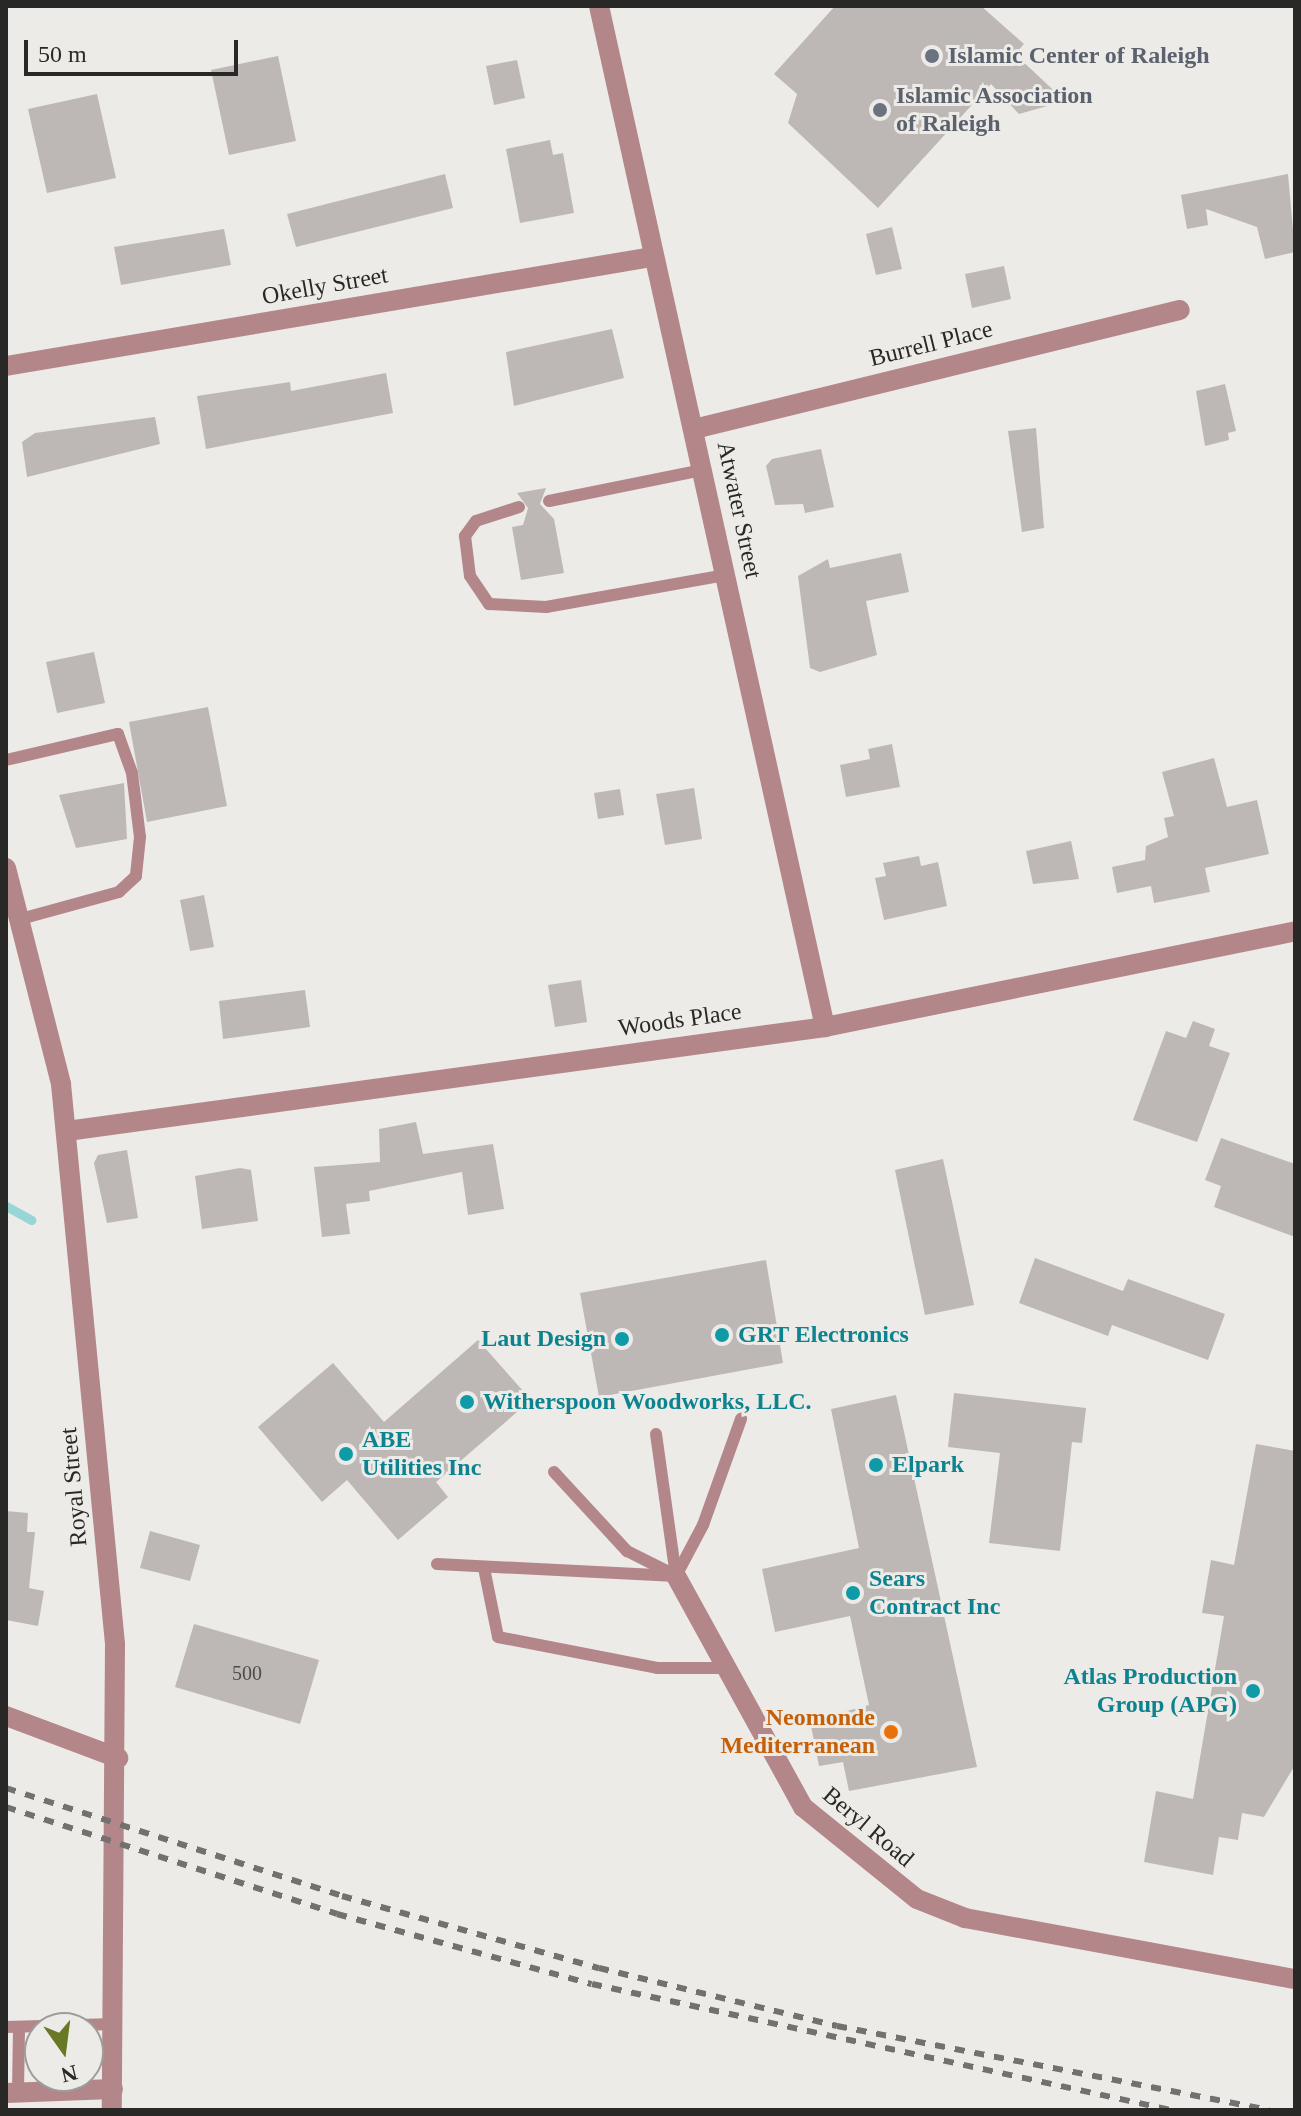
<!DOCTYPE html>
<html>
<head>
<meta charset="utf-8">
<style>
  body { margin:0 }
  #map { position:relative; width:1301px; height:2116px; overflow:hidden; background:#edebe7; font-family:Georgia,serif }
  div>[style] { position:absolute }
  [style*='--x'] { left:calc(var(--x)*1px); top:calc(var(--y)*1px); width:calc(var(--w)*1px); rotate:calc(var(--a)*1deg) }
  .stream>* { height:9px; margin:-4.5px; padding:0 4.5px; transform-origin:4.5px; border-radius:4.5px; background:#97d5d7 }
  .building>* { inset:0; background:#bdb8b6 }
  .service>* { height:12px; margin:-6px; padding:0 6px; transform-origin:6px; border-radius:6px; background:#b3868a }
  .minor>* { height:20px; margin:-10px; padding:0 10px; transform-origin:10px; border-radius:10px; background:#b3868a }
  .rail>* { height:6px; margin-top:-3px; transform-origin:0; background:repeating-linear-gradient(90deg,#72716f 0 10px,transparent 0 20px) }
  .dots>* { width:22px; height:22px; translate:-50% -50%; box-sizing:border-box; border:4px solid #edebe7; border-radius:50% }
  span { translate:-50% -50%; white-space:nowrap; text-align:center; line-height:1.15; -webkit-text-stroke:6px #edebe7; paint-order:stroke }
  .number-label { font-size:20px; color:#4d4c4a }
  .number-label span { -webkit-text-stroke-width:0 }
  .worship-label { font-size:24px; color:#5b616d; font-weight:700 }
  .left { translate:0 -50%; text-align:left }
  .street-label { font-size:24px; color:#282826 }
  .culture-label { font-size:24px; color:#0d838f; font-weight:700 }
  .right { translate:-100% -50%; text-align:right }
  .food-label { font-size:24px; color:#c56008; font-weight:700 }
  .frame { position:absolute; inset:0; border:8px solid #282826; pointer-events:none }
  .north { position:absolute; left:24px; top:2012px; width:80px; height:80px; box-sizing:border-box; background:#edebe7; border:2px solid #9e9d9a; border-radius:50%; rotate:166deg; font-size:22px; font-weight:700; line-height:32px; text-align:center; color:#282826 }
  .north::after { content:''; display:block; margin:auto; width:28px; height:36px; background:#697825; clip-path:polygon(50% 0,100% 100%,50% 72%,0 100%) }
  .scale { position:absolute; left:24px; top:40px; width:214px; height:36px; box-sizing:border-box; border:4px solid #282826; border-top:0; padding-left:10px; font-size:24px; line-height:28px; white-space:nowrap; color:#282826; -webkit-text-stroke:6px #edebe7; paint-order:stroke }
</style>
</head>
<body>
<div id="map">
  <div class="stream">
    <div style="--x:6;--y:1206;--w:29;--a:29"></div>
  </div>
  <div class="building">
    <div style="clip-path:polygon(835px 6px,981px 6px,1024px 44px,1015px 54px,1065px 101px,1019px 114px,991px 84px,878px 208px,788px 123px,797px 94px,774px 74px)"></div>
    <div style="clip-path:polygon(278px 56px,296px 141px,229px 155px,211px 70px)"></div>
    <div style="clip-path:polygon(517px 60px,525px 98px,494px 105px,486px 66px)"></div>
    <div style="clip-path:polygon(97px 94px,116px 178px,47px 193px,28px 109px)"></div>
    <div style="clip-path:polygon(550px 140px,553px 155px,563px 153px,574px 213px,520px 223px,506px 149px)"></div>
    <div style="clip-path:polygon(445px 174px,453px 208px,296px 247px,287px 214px)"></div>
    <div style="clip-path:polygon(1288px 174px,1295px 252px,1265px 259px,1257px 227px,1206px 209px,1208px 225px,1187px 229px,1181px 195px)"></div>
    <div style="clip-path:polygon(892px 227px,902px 269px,876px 275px,866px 234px)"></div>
    <div style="clip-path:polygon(224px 229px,231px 265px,121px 285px,114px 247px)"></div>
    <div style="clip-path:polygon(1004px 266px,1011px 299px,972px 308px,965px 274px)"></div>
    <div style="clip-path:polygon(612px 329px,624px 378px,514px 406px,506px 352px)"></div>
    <div style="clip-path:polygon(386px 373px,393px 413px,206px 449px,197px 396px,290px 382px,291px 391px)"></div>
    <div style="clip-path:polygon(1225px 384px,1236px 431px,1228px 433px,1229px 440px,1205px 446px,1196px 391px)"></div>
    <div style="clip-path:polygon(155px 417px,160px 444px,27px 477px,22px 442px,35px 433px)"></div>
    <div style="clip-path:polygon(1036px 428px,1044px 528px,1022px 532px,1008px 431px)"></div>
    <div style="clip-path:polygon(821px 449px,834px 507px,805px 513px,803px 504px,775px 505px,766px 466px,772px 459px)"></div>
    <div style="clip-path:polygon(546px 488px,540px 504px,554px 519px,564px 573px,521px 580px,512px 527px,523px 525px,528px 508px,517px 493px)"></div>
    <div style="clip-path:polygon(901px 553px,909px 592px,866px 601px,877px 655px,820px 672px,810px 668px,798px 576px,828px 559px,830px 568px)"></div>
    <div style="clip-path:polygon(94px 652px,105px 703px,57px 713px,46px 662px)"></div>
    <div style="clip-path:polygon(208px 707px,227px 806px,147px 822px,129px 722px)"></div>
    <div style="clip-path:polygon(892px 744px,900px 787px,846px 797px,840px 765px,870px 759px,868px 749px)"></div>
    <div style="clip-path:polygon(1214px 758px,1227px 807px,1257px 800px,1269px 854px,1205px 868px,1210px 892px,1154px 903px,1151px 886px,1117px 893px,1112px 867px,1145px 860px,1146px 846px,1168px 837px,1164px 818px,1174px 816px,1162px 772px)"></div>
    <div style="clip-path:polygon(124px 783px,127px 839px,76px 848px,59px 795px)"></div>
    <div style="clip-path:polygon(694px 788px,702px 839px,665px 845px,656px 794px)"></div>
    <div style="clip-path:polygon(620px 789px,624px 815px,598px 819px,594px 793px)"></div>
    <div style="clip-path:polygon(1071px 841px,1079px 879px,1033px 884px,1026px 851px)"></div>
    <div style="clip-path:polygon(919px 856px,921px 866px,938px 862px,947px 906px,884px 920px,875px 878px,886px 876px,883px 863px)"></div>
    <div style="clip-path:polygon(204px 895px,214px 947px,190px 951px,180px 900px)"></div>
    <div style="clip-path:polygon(581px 980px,587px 1022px,555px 1027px,548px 985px)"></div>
    <div style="clip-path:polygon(305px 990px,310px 1027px,223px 1039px,219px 1001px)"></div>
    <div style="clip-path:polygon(1193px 1021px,1215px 1029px,1209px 1046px,1230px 1053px,1197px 1142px,1133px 1120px,1166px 1031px,1186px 1038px)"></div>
    <div style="clip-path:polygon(416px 1122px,423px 1154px,493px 1144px,504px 1209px,468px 1215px,462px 1172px,369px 1191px,370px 1201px,346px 1204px,350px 1234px,322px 1237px,314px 1167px,380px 1162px,379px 1129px)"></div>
    <div style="clip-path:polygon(1221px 1138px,1295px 1164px,1295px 1237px,1214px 1207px,1221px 1186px,1205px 1180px)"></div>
    <div style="clip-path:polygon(127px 1150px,138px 1218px,107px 1223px,94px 1163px,98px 1155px)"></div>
    <div style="clip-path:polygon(943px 1159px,974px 1305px,925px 1315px,895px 1170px)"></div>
    <div style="clip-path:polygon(240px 1168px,251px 1170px,258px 1221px,202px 1229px,195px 1176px)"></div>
    <div style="clip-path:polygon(1035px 1258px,1123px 1291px,1128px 1279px,1225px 1314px,1208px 1360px,1112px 1325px,1108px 1336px,1019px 1303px)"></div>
    <div style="clip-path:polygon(766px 1260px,783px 1363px,599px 1397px,580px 1293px)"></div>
    <div style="clip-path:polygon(478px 1340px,531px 1400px,436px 1482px,448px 1497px,398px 1540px,347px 1480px,322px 1502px,258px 1427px,333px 1363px,384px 1422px)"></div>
    <div style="clip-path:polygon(954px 1393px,1086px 1408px,1082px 1443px,1072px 1442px,1060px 1551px,989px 1543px,1000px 1453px,948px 1447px)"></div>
    <div style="clip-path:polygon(896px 1395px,977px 1767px,849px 1791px,843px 1762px,819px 1766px,810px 1721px,869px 1705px,850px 1616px,775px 1632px,762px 1569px,859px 1548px,831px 1409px)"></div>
    <div style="clip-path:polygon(1256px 1444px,1295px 1451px,1295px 1765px,1264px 1817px,1242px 1813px,1238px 1840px,1219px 1837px,1213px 1875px,1144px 1862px,1156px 1791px,1193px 1799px,1224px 1616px,1202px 1613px,1211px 1560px,1234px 1565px)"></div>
    <div style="clip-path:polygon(6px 1511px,28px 1513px,27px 1532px,35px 1532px,29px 1588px,44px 1591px,38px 1626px,6px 1620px)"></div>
    <div style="clip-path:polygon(150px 1531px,200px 1545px,190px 1581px,140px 1568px)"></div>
    <div style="clip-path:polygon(194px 1624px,319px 1660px,300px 1724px,175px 1687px)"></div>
  </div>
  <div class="service">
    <div style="--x:549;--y:501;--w:157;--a:-11.4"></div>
    <div style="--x:519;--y:507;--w:45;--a:162"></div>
    <div style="--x:476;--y:521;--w:19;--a:126"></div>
    <div style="--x:465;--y:536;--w:40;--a:82.9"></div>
    <div style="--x:470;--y:576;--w:34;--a:56"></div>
    <div style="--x:489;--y:604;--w:57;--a:3"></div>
    <div style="--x:546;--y:607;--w:183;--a:-10.1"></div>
    <div style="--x:6;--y:760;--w:115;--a:-13.1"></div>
    <div style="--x:118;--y:734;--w:41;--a:70.3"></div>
    <div style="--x:132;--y:773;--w:64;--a:82.9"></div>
    <div style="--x:140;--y:837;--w:39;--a:96"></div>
    <div style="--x:136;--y:876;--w:23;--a:137"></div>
    <div style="--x:119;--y:892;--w:103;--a:164.7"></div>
    <div style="--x:656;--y:1434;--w:143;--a:82"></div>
    <div style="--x:554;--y:1472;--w:108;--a:47.3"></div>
    <div style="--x:627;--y:1551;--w:51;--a:26.6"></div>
    <div style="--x:437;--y:1564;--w:239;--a:2.9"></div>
    <div style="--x:484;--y:1568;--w:70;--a:78.5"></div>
    <div style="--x:498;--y:1637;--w:162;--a:11"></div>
    <div style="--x:657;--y:1668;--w:70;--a:0"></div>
    <div style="--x:676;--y:1576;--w:58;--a:-62.1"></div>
    <div style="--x:703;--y:1525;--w:113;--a:-70.3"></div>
    <div style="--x:6;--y:2027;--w:109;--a:-1.6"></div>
    <div style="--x:18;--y:2092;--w:65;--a:-89.1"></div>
  </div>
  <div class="minor">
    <div style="--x:599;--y:6;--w:1046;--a:77.52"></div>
    <div style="--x:6;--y:366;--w:655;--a:-9.58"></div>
    <div style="--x:694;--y:429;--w:500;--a:-13.76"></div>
    <div style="--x:6;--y:868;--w:223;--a:75.7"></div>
    <div style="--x:61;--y:1084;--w:563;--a:84.49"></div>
    <div style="--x:115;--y:1644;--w:466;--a:90.4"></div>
    <div style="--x:67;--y:1131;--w:765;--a:-7.81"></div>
    <div style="--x:825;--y:1027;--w:480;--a:-11.5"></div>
    <div style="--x:676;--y:1576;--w:264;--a:61.2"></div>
    <div style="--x:803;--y:1807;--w:146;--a:38.9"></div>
    <div style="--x:917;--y:1899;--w:52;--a:21.6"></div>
    <div style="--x:965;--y:1918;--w:336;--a:10.5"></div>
    <div style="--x:6;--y:1716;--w:120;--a:20.6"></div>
    <div style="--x:6;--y:2093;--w:107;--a:-2.1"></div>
  </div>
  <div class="rail">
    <div style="--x:6;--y:1788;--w:353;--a:17.8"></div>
    <div style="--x:342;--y:1896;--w:267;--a:15.7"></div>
    <div style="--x:599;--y:1968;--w:245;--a:13.7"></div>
    <div style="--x:837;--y:2026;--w:440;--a:11"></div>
    <div style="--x:6;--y:1807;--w:348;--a:17.9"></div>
    <div style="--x:337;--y:1914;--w:264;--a:15.4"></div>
    <div style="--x:592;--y:1984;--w:593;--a:12.28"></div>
  </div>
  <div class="dots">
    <div style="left:932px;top:56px;background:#6b7280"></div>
    <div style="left:880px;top:110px;background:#6b7280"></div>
    <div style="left:722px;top:1335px;background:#0f9aa8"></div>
    <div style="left:622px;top:1339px;background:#0f9aa8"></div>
    <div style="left:467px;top:1402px;background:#0f9aa8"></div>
    <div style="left:346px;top:1454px;background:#0f9aa8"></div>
    <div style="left:876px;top:1465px;background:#0f9aa8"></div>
    <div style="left:853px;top:1593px;background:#0f9aa8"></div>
    <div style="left:1253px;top:1691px;background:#0f9aa8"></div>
    <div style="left:891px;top:1732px;background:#e8710a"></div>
  </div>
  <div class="number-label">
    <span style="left:247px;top:1673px">500</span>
  </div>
  <div class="worship-label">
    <span class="left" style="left:948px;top:56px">Islamic Center of Raleigh</span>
    <span class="left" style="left:896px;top:110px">Islamic Association<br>of Raleigh</span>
  </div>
  <div class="street-label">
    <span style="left:325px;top:286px;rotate:-10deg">Okelly Street</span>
    <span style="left:931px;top:344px;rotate:-14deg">Burrell Place</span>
    <span style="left:739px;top:510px;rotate:78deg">Atwater Street</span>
    <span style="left:680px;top:1020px;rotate:-8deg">Woods Place</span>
    <span style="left:74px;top:1487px;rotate:-95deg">Royal Street</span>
    <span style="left:868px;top:1827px;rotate:40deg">Beryl Road</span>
  </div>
  <div class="culture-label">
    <span class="left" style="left:738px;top:1335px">GRT Electronics</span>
    <span class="right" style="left:606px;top:1339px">Laut Design</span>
    <span class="left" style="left:483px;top:1402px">Witherspoon Woodworks, LLC.</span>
    <span class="left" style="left:362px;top:1454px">ABE<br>Utilities Inc</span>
    <span class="left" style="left:892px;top:1465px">Elpark</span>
    <span class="left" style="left:869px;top:1593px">Sears<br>Contract Inc</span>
    <span class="right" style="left:1237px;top:1691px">Atlas Production<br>Group (APG)</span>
  </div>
  <div class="food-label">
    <span class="right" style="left:875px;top:1732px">Neomonde<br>Mediterranean</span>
  </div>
  <div class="frame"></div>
  <div class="north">N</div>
  <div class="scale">50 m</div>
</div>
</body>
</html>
